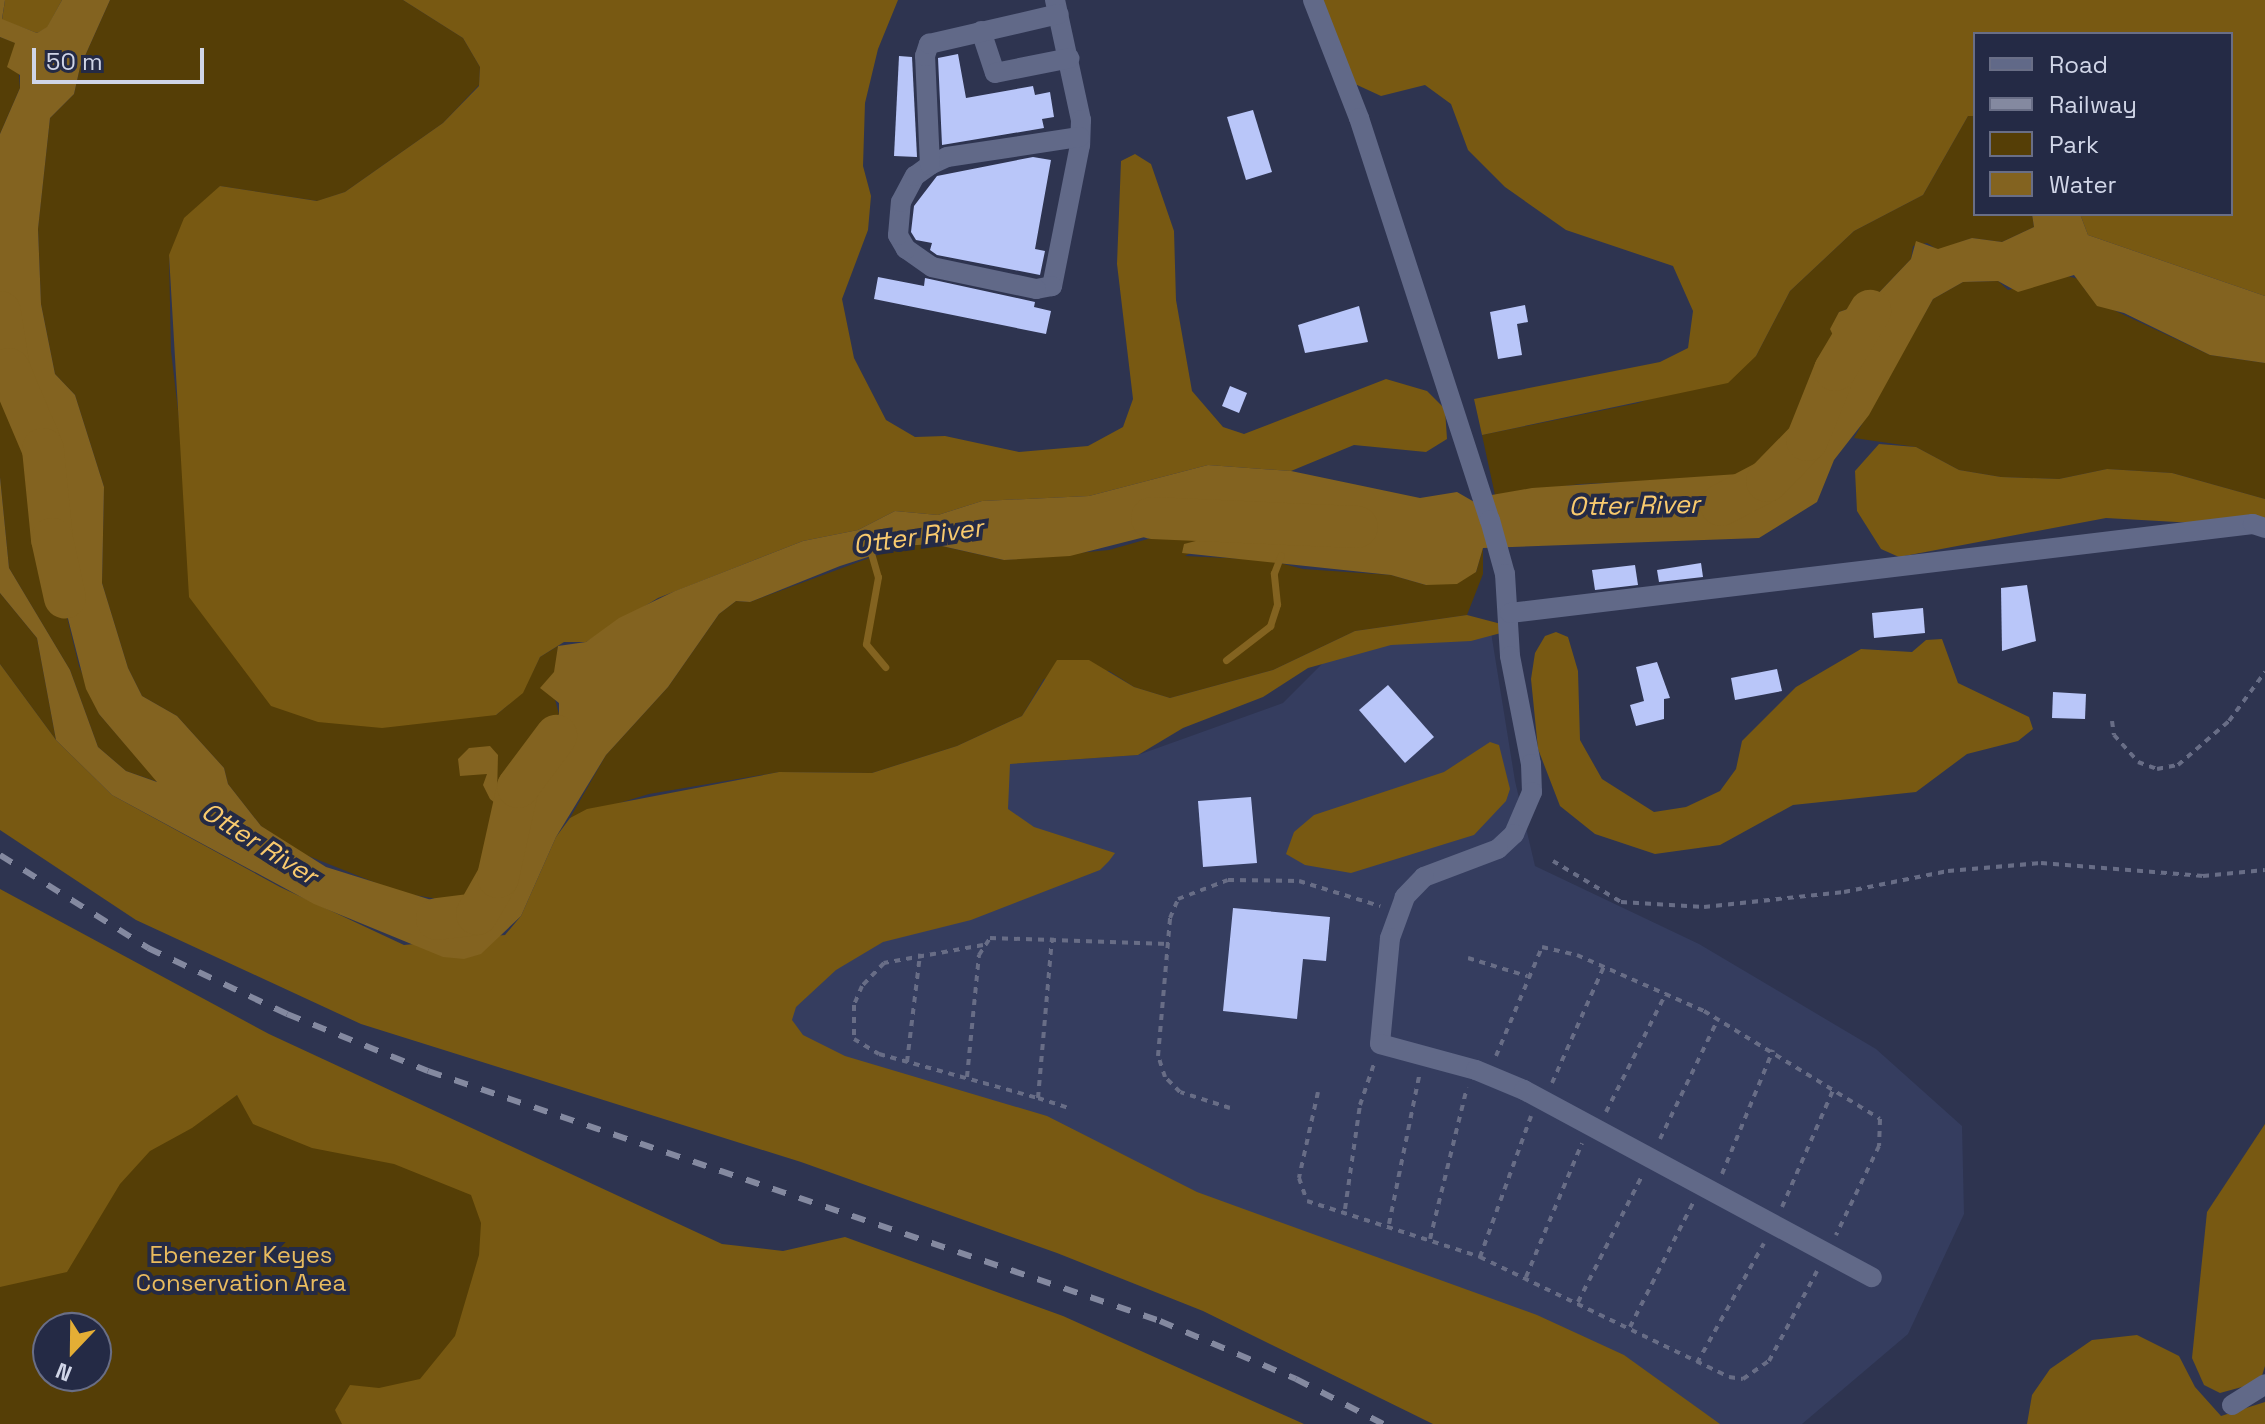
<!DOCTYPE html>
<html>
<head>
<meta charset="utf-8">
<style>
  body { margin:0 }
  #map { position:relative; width:2265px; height:1424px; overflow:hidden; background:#2e3450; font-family:"Space Grotesk",sans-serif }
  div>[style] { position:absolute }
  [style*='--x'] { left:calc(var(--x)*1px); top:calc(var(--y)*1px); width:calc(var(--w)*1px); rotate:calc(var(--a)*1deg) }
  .built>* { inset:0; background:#353d5f }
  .green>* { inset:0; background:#553e06 }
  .forest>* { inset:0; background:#785912 }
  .water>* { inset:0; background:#836320 }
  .stream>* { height:7px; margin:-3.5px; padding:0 3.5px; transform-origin:3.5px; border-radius:3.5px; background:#836320 }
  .river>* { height:42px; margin:-21px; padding:0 21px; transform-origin:21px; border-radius:21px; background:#836320 }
  .building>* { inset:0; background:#b9c6f9 }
  .path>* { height:4px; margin-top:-2px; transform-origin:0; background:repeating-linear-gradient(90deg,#686d86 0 6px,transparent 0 12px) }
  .minor>* { height:20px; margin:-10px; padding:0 10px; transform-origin:10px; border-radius:10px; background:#616988 }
  .rail>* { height:6px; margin-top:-3px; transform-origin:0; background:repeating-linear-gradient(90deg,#8489a0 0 14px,transparent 0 28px) }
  span { translate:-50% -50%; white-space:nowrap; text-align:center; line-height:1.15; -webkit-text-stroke:8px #242a45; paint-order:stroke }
  .park-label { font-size:24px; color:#e9bb5e }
  .water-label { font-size:26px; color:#f9ca6e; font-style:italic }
  .legend { position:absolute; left:1973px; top:32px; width:260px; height:184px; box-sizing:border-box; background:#242a45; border:2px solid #696e86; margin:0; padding:10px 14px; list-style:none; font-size:24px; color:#d0d5e7 }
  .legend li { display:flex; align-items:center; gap:16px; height:40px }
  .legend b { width:40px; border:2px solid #696e86 }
  .north { position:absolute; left:32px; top:1312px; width:80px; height:80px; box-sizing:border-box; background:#242a45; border:2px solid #696e86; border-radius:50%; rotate:202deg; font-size:22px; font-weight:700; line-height:32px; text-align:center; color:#d0d5e7 }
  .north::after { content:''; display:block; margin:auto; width:28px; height:36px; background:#e4ae35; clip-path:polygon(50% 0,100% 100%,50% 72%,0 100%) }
  .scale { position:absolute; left:32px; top:48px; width:172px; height:36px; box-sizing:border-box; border:4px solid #d0d5e7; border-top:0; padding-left:10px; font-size:24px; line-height:28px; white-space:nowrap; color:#d0d5e7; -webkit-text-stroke:6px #242a45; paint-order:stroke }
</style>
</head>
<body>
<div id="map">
  <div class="built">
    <div style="clip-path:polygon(1490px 626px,1515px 781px,1535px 866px,1699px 944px,1876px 1049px,1962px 1126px,1964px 1214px,1908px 1334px,1802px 1424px,1697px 1424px,790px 1044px,769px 1021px,1009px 764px,1138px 755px,1283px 703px,1340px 646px)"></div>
  </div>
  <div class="green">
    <div style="clip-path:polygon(110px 0,403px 0,463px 38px,480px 67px,479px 85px,443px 123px,345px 192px,318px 201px,220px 186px,169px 256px,171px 351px,184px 461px,496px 715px,522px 693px,540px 657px,558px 646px,554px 696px,559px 714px,533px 753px,521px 790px,512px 870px,489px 898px,475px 905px,401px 893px,296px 851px,261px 826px,228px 784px,224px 768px,177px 716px,142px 696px,128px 668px,102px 583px,104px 487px,75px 395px,55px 374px,41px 304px,38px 228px,50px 118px,74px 94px,80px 67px)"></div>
    <div style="clip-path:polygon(0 37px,16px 43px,20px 88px,0 134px)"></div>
    <div style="clip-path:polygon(1968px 116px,1975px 116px,1975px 214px,2032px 214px,2034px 227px,2002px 242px,1972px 238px,1938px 250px,1927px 243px,1913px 246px,1911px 259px,1871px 301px,1839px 312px,1834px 338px,1840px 350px,1842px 382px,1813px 434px,1776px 469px,1788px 475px,1581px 484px,1495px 495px,1482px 435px,1638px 403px,1756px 356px,1790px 291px,1854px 231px,1923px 195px)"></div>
    <div style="clip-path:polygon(2064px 275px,2082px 280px,2084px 289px,2105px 306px,2210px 355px,2265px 363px,2265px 499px,2172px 473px,2107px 469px,2059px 479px,2001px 477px,1959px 470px,1916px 447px,1854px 438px,1933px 299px,1963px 282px,1998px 281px,2008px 290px)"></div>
    <div style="clip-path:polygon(0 369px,52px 464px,52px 556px,79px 666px,99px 714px,158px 782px,126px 771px,98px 747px,70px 670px,9px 568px,0 477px)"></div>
    <div style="clip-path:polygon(1243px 512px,1300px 516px,1302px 530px,1254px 537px,1223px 534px,1185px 556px,1268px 560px,1303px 569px,1391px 575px,1426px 585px,1476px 572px,1483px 548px,1483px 574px,1467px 615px,1355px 631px,1273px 670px,1170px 698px,1134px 687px,1109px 671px,1044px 679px,1022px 716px,957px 746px,872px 773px,779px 772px,649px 794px,570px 818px,606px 755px,668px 687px,719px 614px,736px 601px,750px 602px,902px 546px,932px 544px,1004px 560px,1109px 550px)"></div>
    <div style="clip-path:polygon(0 593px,37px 638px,56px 740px,0 664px)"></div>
    <div style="clip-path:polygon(evenodd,0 954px,158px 1055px,283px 1119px,1126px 1424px,0 1424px,0 954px,48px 1328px,96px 1328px,96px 1376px,48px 1376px,48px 1328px)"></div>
  </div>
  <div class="forest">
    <div style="clip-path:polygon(5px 0,62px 0,47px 28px,37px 33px,2px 20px)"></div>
    <div style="clip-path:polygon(403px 0,898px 0,878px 49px,865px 103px,863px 166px,871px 196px,868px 230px,842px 299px,854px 358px,886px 420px,915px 437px,945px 436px,1019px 452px,1088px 446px,1123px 427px,1133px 399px,1117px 264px,1121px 161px,1135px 154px,1151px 164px,1174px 231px,1176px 300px,1192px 391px,1223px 427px,1244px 434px,1386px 379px,1427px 391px,1445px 409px,1447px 439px,1426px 452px,1354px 445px,1291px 471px,1208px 465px,1089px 496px,982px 501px,938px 515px,895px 511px,858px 530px,803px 541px,658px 598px,586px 642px,564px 642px,540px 657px,523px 693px,496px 715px,382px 728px,318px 722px,271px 706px,189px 597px,169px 255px,184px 218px,220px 186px,317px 201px,345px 192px,443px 123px,479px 86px,480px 67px,463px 38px)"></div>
    <div style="clip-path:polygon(1322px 0,2265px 0,2265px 296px,2088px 235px,2080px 214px,2231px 214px,2231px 34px,1975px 34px,1975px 116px,1968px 116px,1923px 195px,1854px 231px,1790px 291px,1756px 356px,1728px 383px,1482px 435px,1474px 399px,1660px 362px,1688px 348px,1693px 311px,1673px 266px,1566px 230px,1505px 187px,1468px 150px,1451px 104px,1425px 85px,1381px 96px,1355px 84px)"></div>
    <div style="clip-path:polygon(1879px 444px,1916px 447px,1959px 470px,2001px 477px,2059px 479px,2107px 469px,2172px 473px,2265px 499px,2265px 527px,2106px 518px,1899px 557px,1881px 549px,1857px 511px,1855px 471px)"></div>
    <div style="clip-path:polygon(1467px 615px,1505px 625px,1501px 633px,1471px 641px,1391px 645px,1308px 668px,1263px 697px,1183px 728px,1138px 755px,1010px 764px,1008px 809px,1034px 827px,1115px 853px,1109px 861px,1100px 870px,971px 920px,883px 942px,836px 970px,796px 1007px,792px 1020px,803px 1035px,845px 1056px,1047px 1116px,1197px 1192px,1537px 1315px,1624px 1355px,1720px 1424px,1433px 1424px,1203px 1311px,1057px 1253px,801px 1162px,361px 1024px,136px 920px,0 830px,0 664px,56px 740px,112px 795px,280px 887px,404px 945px,505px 935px,521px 916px,556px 837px,570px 818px,587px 809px,779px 772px,872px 773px,957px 746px,1022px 716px,1057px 660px,1089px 660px,1134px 687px,1170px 698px,1273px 670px,1355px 631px)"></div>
    <div style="clip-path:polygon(1556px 632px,1568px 637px,1578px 671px,1580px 740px,1602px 779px,1654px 812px,1686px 807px,1720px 791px,1736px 769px,1742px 741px,1796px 687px,1861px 649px,1912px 652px,1926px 640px,1942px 639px,1958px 683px,2029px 717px,2033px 729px,2018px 741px,1967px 754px,1916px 792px,1793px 805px,1720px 845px,1655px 854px,1595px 834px,1560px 806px,1538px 749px,1531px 679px,1535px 653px,1545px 636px)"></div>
    <div style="clip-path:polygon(1490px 742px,1499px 745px,1510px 789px,1506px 801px,1474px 835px,1351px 873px,1305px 865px,1286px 854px,1294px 832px,1314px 815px,1444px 772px)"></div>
    <div style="clip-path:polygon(0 889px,269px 1034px,722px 1244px,783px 1251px,845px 1237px,1063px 1316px,1304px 1424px,342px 1424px,335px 1410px,350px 1385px,379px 1388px,420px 1379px,455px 1336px,479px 1255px,481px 1223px,471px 1195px,394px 1164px,312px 1148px,253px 1124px,237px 1095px,192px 1128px,150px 1151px,120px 1184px,67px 1272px,0 1287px)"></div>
    <div style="clip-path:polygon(2265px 1124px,2265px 1366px,2260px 1382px,2220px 1393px,2204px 1385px,2192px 1358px,2207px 1212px)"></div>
    <div style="clip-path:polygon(2137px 1335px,2179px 1356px,2195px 1387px,2221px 1416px,2265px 1402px,2265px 1424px,2027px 1424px,2032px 1395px,2050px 1369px,2092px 1340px)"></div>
  </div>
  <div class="water">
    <div style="clip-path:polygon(0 0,5px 0,2px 19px,37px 33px,47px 27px,62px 0,110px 0,80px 67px,74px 94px,50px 118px,38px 229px,41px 304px,55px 374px,75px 395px,104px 487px,102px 583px,128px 668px,142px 696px,177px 716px,224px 768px,228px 784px,261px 826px,326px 867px,441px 903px,475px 905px,489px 898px,512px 870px,516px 820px,490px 799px,483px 785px,487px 774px,460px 776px,458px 759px,469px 748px,490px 746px,498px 755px,497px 796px,508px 805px,517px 802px,533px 753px,559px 714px,559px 703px,540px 688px,554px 672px,558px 646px,586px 642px,619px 618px,675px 591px,803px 541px,858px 530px,895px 511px,938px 515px,982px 501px,1089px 496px,1208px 465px,1291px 471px,1420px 498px,1457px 492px,1476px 503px,1480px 497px,1532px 488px,1753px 473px,1780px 479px,1788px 473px,1776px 469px,1813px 434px,1842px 382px,1840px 350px,1830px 329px,1839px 312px,1871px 301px,1911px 259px,1916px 241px,1938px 249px,1972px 238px,2002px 242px,2034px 227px,2032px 214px,2080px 214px,2088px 235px,2265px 296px,2265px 363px,2210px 355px,2124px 313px,2097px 306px,2074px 275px,2018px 292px,1998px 281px,1963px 282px,1933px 299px,1869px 415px,1834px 460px,1817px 502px,1759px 538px,1483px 548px,1476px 572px,1457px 584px,1426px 585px,1391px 575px,1182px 553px,1184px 544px,1223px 534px,1254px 537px,1302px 530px,1300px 516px,1243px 512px,1070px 556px,1004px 560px,933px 544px,902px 546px,840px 566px,750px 602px,736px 601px,719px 614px,668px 687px,606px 755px,556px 837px,521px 916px,481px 954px,464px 959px,443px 957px,314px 904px,112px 795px,56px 740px,37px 638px,0 593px,0 477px,9px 568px,70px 670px,98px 747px,126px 771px,157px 782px,99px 714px,86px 689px,52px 556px,52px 464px,0 369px,0 134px,20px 88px,20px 75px,7px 67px,15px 43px,0 37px)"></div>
  </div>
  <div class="stream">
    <div style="--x:869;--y:546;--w:32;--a:74"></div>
    <div style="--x:878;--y:577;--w:68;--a:100.2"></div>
    <div style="--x:866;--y:644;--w:30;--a:50"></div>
    <div style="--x:1226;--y:660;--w:56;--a:-37.7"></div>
    <div style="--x:1270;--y:626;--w:23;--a:-72"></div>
    <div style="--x:1277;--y:604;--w:31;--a:-96"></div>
    <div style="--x:1274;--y:573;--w:19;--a:-69"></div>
  </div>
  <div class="river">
    <div style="--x:0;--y:312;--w:58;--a:81"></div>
    <div style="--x:9;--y:369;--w:87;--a:67"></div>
    <div style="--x:43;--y:449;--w:90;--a:84.3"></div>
    <div style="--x:52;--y:539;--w:60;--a:77.6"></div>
    <div style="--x:1721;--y:505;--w:52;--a:-27.6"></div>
    <div style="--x:1767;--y:481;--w:57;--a:-45.7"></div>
    <div style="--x:1807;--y:440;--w:75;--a:-68.2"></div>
    <div style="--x:1835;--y:370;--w:69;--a:-59.3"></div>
    <div style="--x:1152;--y:518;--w:205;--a:2.5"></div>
    <div style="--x:437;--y:919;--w:40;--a:-7.1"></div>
    <div style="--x:477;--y:914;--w:43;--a:-60.4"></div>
    <div style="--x:498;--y:877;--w:92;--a:-77.5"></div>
    <div style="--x:518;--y:787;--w:64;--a:-53.3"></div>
  </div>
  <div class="building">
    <div style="clip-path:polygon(958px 54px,966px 98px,1033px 86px,1035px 95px,1050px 92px,1054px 117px,1042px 119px,1044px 128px,942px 145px,938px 58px)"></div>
    <div style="clip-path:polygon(899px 56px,912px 57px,917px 157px,894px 156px)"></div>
    <div style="clip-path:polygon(1253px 110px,1272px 172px,1246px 180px,1227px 117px)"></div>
    <div style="clip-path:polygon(1033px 157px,1051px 160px,1035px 249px,1045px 251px,1040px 275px,937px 255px,930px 250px,932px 243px,916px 240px,911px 232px,914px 206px,937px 176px)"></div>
    <div style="clip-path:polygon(878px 277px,924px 286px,925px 278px,1035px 302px,1034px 307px,1051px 311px,1046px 334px,874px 299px)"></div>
    <div style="clip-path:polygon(1525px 305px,1528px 322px,1517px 324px,1522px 355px,1498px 359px,1490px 312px)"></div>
    <div style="clip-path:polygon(1359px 306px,1368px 342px,1305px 353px,1298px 325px)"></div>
    <div style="clip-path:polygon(1230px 386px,1247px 393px,1239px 413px,1222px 406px)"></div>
    <div style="clip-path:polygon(1701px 563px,1703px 577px,1659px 582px,1657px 570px)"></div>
    <div style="clip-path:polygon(1635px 565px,1638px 585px,1595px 590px,1592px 570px)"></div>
    <div style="clip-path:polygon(2027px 585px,2036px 641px,2002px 651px,2001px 588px)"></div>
    <div style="clip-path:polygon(1923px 608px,1925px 633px,1874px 638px,1872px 613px)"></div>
    <div style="clip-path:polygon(1657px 662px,1670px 698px,1664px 699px,1664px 719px,1636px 726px,1630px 705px,1644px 701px,1636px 667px)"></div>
    <div style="clip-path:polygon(1777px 669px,1782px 691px,1735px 700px,1731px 678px)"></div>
    <div style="clip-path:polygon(1388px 685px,1434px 737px,1405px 763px,1359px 710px)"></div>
    <div style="clip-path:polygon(2053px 692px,2086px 694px,2085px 719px,2052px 718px)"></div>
    <div style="clip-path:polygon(1251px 797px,1257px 863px,1203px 867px,1198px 801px)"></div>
    <div style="clip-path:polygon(1233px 908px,1330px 917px,1326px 961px,1303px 959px,1297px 1019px,1223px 1011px)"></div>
  </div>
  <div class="path">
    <div style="--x:2112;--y:721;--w:14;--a:82"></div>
    <div style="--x:2114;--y:735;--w:36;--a:48"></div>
    <div style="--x:2138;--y:762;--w:20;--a:20"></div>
    <div style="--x:2157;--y:769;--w:21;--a:-11"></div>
    <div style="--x:2178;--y:765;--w:67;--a:-40.8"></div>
    <div style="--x:2229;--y:721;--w:61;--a:-53.7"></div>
    <div style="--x:1553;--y:861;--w:79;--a:31.1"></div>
    <div style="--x:1621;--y:902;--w:83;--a:3.4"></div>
    <div style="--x:1704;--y:907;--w:141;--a:-6.1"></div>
    <div style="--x:1844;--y:892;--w:106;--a:-11.4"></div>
    <div style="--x:1948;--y:871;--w:93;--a:-4.9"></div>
    <div style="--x:2041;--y:863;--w:163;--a:4.6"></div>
    <div style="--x:2203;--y:876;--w:62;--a:-5.5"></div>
    <div style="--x:983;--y:945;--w:101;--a:169.7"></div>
    <div style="--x:884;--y:963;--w:32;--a:134"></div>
    <div style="--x:862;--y:986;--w:21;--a:113"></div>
    <div style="--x:854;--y:1005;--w:34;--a:90"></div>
    <div style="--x:854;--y:1039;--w:29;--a:31"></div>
    <div style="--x:879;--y:1054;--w:165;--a:15.5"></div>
    <div style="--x:1038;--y:1098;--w:161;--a:-85"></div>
    <div style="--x:1468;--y:958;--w:62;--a:17"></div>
    <div style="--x:1496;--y:1056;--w:118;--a:-67.1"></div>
    <div style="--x:1542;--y:947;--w:36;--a:13"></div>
    <div style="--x:1577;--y:955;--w:139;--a:23.8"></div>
    <div style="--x:1704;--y:1011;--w:206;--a:31.5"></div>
    <div style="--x:1880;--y:1119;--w:27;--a:92"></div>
    <div style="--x:1879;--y:1146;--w:99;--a:115.8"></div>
    <div style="--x:907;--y:1062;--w:109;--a:-83.1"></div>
    <div style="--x:967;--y:1077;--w:123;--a:-84.4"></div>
    <div style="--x:979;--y:955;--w:20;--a:-57"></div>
    <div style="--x:990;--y:938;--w:178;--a:1.9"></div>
    <div style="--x:1552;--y:1083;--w:128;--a:-66"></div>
    <div style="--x:1318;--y:1092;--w:88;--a:102.5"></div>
    <div style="--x:1299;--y:1178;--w:24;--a:71"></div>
    <div style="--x:1307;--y:1201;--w:182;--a:17.9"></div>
    <div style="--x:1480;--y:1257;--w:276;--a:25.7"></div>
    <div style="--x:1729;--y:1377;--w:14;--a:8"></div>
    <div style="--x:1743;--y:1379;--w:32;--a:-35"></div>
    <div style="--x:1769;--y:1361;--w:102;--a:-61.9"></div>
    <div style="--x:1038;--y:1098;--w:35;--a:18"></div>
    <div style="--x:1230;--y:1108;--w:52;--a:-162.3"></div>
    <div style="--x:1180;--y:1092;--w:21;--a:-135"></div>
    <div style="--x:1165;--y:1077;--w:22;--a:-108"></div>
    <div style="--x:1158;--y:1056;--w:139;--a:-85"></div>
    <div style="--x:1170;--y:918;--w:21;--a:-67"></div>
    <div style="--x:1178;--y:899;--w:53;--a:-20.8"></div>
    <div style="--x:1228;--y:880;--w:71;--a:0.8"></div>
    <div style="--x:1299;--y:881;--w:85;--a:17.2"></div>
    <div style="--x:1606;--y:1112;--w:133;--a:-63.2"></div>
    <div style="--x:1660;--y:1139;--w:133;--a:-64.2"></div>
    <div style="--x:1722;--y:1174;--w:134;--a:-67.6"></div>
    <div style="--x:1782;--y:1207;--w:130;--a:-66.4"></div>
    <div style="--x:1345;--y:1209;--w:105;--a:-81.8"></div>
    <div style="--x:1360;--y:1105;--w:46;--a:-71.2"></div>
    <div style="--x:1389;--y:1224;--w:151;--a:-78.5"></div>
    <div style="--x:1430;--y:1239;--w:156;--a:-76.3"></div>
    <div style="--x:1480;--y:1257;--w:150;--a:-70.1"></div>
    <div style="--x:1526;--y:1277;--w:145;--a:-67.3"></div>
    <div style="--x:1578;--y:1302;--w:141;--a:-63.1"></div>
    <div style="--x:1630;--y:1327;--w:139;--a:-63.1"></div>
    <div style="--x:1697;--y:1363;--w:137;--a:-60.8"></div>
  </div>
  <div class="minor">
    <div style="--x:1055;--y:0;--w:123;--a:77.8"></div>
    <div style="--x:1081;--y:120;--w:25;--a:92"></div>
    <div style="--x:1080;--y:145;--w:144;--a:101.2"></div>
    <div style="--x:1052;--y:286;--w:16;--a:169"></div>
    <div style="--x:1036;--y:289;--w:106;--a:-168.1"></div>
    <div style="--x:932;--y:267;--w:32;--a:-145"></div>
    <div style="--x:906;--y:249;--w:16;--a:-120"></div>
    <div style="--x:898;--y:235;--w:33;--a:-85"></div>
    <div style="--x:901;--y:202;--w:30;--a:-62"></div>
    <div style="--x:915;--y:176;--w:19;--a:-36"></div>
    <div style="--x:930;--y:165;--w:19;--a:-25"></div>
    <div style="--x:947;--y:157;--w:134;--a:-8.6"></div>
    <div style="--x:1313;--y:0;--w:127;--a:68.7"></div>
    <div style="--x:1359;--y:118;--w:423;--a:72"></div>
    <div style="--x:1490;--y:520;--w:56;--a:74.5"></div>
    <div style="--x:1505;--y:574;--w:82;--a:86.5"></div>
    <div style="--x:1510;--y:656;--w:110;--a:79"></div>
    <div style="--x:1531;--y:764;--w:28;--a:88"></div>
    <div style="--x:1532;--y:792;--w:46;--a:113.2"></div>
    <div style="--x:1514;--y:834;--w:22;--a:137"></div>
    <div style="--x:1498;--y:849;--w:79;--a:159.3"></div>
    <div style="--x:1424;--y:877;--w:28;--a:134"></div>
    <div style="--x:1405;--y:897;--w:44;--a:110.1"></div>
    <div style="--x:1390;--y:938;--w:106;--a:95.4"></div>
    <div style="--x:1380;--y:1044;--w:99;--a:15.2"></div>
    <div style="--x:1476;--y:1070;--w:52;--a:22.6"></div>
    <div style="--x:1524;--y:1090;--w:395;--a:28.3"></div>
    <div style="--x:981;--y:31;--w:44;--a:71.6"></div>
    <div style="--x:995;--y:73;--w:76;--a:-11.3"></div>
    <div style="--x:930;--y:165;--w:109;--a:-92.6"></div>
    <div style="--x:925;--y:56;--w:13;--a:-72"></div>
    <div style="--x:929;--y:44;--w:133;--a:-13"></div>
    <div style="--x:1510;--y:613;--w:748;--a:-6.83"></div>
    <div style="--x:2253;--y:524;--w:13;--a:18"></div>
    <div style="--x:2232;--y:1405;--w:39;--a:-32"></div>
  </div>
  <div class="rail">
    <div style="--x:0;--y:855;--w:175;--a:32.1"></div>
    <div style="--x:148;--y:948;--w:154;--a:25.4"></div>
    <div style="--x:287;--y:1014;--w:152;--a:22"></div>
    <div style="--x:428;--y:1071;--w:774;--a:18.86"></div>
    <div style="--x:1160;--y:1321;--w:148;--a:23.1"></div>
    <div style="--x:1296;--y:1379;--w:98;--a:27.3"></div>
  </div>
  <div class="park-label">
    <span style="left:241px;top:1269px">Ebenezer Keyes<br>Conservation Area</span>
  </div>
  <div class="water-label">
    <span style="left:1634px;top:506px;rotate:-1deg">Otter River</span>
    <span style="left:918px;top:537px;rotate:-8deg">Otter River</span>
    <span style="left:259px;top:844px;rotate:32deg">Otter River</span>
  </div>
  <ul class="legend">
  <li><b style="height:10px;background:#616988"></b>Road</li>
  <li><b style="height:10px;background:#8489a0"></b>Railway</li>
  <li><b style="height:22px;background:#553e06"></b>Park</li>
  <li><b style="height:22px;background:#836320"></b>Water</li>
  </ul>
  <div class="north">N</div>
  <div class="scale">50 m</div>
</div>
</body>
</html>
